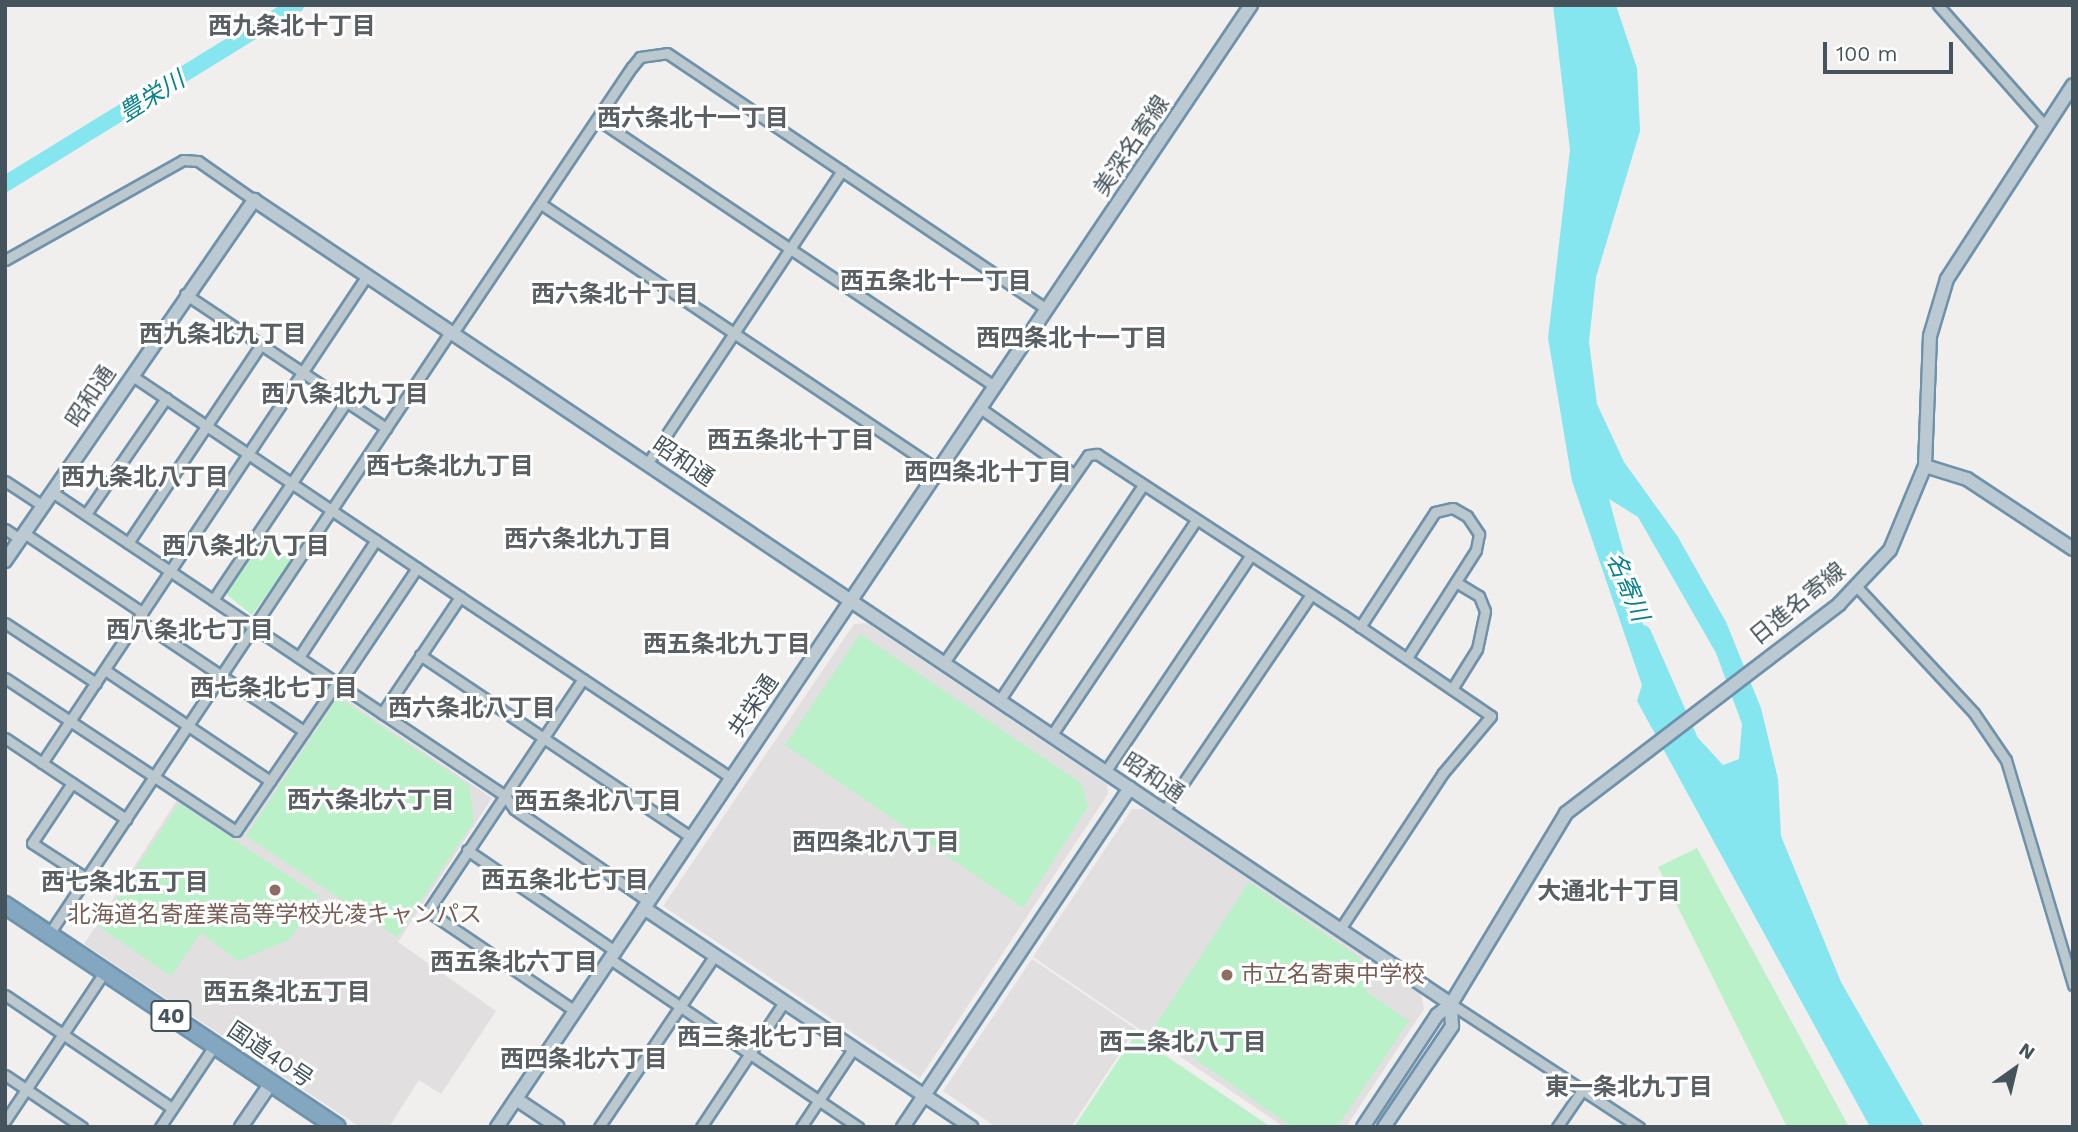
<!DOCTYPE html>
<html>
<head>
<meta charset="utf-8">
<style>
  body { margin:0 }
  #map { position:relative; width:2078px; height:1132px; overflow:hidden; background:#f1eeee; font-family:"Work Sans","Noto Sans JP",sans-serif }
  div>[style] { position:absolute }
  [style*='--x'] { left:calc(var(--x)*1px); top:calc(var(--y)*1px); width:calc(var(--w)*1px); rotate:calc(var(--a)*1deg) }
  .education>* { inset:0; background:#e2dfe0 }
  .green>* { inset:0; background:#baf1c9 }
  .water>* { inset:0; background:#85e6f0 }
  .river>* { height:16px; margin:-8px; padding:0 8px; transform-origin:8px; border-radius:8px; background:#85e6f0 }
  .roads { filter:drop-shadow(2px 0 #6e92ab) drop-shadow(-2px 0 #6e92ab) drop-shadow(0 2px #6e92ab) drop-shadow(0 -2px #6e92ab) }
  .street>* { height:9px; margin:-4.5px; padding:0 4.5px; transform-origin:4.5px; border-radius:4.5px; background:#bbc8ce }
  .secondary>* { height:12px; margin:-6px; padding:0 6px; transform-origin:6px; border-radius:6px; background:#bbc9d3 }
  .highway>* { height:16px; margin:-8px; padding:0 8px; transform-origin:8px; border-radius:8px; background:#83a7c0 }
  .dots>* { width:19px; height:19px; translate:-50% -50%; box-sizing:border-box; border:4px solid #fff; border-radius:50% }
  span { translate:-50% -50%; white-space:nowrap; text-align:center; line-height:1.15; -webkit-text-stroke:6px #fff; paint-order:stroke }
  .shield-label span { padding:2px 5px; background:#fff; border:2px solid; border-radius:5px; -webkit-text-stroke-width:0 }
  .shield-label { font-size:21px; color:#45545c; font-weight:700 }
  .street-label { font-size:23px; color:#45545c }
  .education-label { font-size:23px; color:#785e54 }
  .left { translate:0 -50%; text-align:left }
  .neighbourhood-label { font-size:24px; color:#5a5f63; font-weight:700 }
  .water-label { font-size:24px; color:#08838f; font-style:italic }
  .frame { position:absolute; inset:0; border:7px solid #45545c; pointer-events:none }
  .north { position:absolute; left:1980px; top:1034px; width:70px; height:70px; -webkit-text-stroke:5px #fff; paint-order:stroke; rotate:34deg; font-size:19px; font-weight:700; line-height:28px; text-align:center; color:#45545c }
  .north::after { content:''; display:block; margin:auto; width:24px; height:32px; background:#45545c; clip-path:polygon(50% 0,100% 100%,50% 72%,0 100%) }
  .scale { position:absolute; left:1823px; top:42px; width:130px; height:32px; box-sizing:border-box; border:4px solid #45545c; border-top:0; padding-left:9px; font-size:21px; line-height:24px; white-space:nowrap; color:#45545c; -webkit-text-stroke:5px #fff; paint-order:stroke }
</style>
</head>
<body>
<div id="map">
  <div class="education">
    <div style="clip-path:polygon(867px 623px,1107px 784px,1108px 794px,920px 1078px,663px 906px,854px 624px)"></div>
    <div style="clip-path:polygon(337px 693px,492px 798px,398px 942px,496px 1011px,441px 1094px,419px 1080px,389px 1127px,360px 1127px,84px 944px,179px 797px,239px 838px)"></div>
    <div style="clip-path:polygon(1132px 809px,1144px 809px,1421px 994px,1424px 1009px,1346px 1127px,1284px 1127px,1033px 957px)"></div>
    <div style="clip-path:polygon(1032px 959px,1136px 1029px,1071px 1127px,996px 1127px,943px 1091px)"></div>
  </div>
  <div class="green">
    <div style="clip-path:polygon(262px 537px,293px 558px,252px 615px,225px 593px)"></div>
    <div style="clip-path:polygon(860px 634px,1081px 783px,1088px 807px,1023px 908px,785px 745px)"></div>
    <div style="clip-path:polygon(338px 697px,469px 785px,474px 821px,397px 937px,246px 836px)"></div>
    <div style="clip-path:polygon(179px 803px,319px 896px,289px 940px,238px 961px,201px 933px,171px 976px,98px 926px)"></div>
    <div style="clip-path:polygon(1697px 848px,1849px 1127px,1787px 1127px,1658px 867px)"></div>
    <div style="clip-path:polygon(1249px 882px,1360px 958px,1367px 992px,1409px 1021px,1337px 1127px,1292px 1127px,1153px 1029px)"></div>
    <div style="clip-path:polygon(1135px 1035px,1271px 1127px,1074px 1127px)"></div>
  </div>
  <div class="water">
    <div style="clip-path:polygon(evenodd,1553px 5px,1616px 5px,1637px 68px,1640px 131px,1596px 277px,1589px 342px,1597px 404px,1624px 462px,1678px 537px,1726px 622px,1761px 708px,1778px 779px,1781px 836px,1841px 982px,1924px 1127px,1870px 1127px,1637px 701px,1642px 685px,1572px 481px,1548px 338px,1570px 150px,1553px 5px,1609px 499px,1638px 517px,1716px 653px,1742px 724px,1739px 759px,1723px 765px,1664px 701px,1609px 499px)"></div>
  </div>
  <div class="river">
    <div style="--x:5;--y:184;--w:342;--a:-31.6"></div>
    <div style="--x:1643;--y:633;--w:115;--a:66.3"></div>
  </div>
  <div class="roads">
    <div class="street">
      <div style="--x:1938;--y:5;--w:162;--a:48.5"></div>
      <div style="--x:597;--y:119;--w:479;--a:33.9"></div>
      <div style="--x:541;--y:204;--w:479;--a:33.8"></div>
      <div style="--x:5;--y:260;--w:204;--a:-29.3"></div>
      <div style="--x:183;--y:160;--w:15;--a:4"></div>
      <div style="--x:198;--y:161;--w:68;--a:34.9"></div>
      <div style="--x:185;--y:294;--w:242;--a:33.7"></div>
      <div style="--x:453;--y:333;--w:321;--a:-56.1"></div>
      <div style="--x:632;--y:67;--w:13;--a:-51"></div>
      <div style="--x:640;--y:57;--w:27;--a:-8"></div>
      <div style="--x:667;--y:53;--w:458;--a:34"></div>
      <div style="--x:131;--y:375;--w:397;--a:34"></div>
      <div style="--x:460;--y:597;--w:140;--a:123.9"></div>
      <div style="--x:980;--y:408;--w:113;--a:35.2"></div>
      <div style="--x:647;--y:464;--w:352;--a:-56.4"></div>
      <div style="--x:5;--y:481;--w:45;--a:33.3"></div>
      <div style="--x:52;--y:492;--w:544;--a:33.84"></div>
      <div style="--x:504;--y:795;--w:17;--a:54"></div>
      <div style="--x:514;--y:809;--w:163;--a:34.5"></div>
      <div style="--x:86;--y:514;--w:141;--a:-55.4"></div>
      <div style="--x:5;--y:529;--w:18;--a:34"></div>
      <div style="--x:24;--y:533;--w:143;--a:33.9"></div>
      <div style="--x:128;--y:543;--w:239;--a:-56.2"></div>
      <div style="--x:1857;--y:587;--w:172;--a:47.1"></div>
      <div style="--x:1974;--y:713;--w:57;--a:55.8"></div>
      <div style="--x:2006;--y:760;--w:235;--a:73.4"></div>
      <div style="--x:460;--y:597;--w:326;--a:33.7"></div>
      <div style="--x:213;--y:600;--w:239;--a:-56.1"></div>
      <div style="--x:138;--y:620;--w:200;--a:33.8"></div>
      <div style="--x:5;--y:623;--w:109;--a:33.4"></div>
      <div style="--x:1360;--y:627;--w:137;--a:-56.9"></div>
      <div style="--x:1435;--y:512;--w:18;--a:-13"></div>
      <div style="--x:1453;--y:508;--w:16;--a:30"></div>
      <div style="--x:1467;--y:516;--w:22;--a:56"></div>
      <div style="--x:1479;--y:534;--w:16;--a:101"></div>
      <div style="--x:1476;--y:550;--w:128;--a:122.6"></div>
      <div style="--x:420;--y:655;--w:326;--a:33.9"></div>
      <div style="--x:299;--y:657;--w:140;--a:-56.7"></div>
      <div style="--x:943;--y:664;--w:254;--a:-55.2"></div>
      <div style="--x:1088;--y:455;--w:9;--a:-6"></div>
      <div style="--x:1097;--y:454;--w:294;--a:33.2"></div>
      <div style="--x:1343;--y:615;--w:179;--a:34.3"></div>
      <div style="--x:1491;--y:716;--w:75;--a:130.1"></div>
      <div style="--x:1443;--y:773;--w:187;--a:123.4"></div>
      <div style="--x:105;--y:670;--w:199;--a:33.9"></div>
      <div style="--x:5;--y:678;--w:277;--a:33.5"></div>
      <div style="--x:236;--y:831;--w:179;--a:-55.7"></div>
      <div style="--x:339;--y:684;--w:140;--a:-56.1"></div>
      <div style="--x:1452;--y:689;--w:47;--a:-58"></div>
      <div style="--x:1477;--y:649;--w:39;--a:-78"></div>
      <div style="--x:1485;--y:611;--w:16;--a:-112"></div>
      <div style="--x:1479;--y:596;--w:27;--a:-149"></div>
      <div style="--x:999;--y:701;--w:260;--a:-56.3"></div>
      <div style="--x:1051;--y:736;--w:260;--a:-56.1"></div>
      <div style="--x:5;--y:738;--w:146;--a:33.8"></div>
      <div style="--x:42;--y:763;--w:584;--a:-56.31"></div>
      <div style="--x:1105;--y:772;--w:260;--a:-56.1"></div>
      <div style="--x:72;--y:783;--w:72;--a:123.7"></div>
      <div style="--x:32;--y:843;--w:64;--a:32.9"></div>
      <div style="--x:1164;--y:811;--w:261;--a:-55.8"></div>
      <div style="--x:467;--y:850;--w:179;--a:34.3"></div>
      <div style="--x:49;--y:934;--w:723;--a:-56.33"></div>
      <div style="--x:610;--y:959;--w:300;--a:34.1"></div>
      <div style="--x:5;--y:995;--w:202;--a:34.1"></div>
      <div style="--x:1451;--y:1004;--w:225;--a:33.2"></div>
      <div style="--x:575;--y:1011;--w:178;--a:-145.8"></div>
      <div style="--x:428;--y:911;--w:279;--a:-56.3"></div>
      <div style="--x:5;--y:1075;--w:93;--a:34"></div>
      <div style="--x:5;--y:1121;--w:180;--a:-56.3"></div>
      <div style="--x:160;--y:1127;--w:97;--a:-56.3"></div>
      <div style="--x:599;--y:1127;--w:207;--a:-56"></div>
      <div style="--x:701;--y:1127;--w:150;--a:-56.4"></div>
      <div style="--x:801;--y:1127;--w:94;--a:-56.3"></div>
      <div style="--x:1557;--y:1127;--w:46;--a:-55.6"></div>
    </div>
    <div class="secondary">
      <div style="--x:1925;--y:466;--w:44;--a:17.2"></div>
      <div style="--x:1967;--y:479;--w:127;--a:33.4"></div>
      <div style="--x:5;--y:561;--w:439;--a:-55.4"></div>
      <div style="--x:254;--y:200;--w:1442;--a:33.89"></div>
      <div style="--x:644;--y:908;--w:394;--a:33.8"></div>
      <div style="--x:516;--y:1099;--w:50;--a:33.7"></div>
      <div style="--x:241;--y:1127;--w:53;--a:-55.7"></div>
      <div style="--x:497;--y:1127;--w:1352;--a:-56.1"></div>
      <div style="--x:903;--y:1127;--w:408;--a:-56.2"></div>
      <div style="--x:1363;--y:1127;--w:134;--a:-56.5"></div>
      <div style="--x:1437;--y:1015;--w:18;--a:-38"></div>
      <div style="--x:1451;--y:1004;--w:223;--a:-58.9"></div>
      <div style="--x:1566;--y:813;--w:344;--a:-37.4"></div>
      <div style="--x:1839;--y:604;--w:74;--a:-46.6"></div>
      <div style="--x:1890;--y:550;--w:91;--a:-67.4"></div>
      <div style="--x:1925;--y:466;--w:130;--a:-87.8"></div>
      <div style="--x:1930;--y:336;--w:59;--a:-73.4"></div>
      <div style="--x:1947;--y:279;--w:231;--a:-57"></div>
      <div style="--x:1384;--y:1127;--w:122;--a:-56"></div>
      <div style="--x:1452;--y:1026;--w:22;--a:-93"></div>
    </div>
    <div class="highway">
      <div style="--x:5;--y:905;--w:399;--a:33.8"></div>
    </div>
  </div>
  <div class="dots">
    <div style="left:275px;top:890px;background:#8d6e63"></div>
    <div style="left:1227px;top:975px;background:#8d6e63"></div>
  </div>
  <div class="shield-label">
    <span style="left:171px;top:1016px">40</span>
  </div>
  <div class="street-label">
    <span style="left:1132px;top:146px;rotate:-56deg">美深名寄線</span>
    <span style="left:91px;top:397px;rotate:-56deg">昭和通</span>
    <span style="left:683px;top:462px;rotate:34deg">昭和通</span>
    <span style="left:1798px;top:604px;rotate:-39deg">日進名寄線</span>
    <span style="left:754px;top:706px;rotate:-56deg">共栄通</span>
    <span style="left:1153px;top:778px;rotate:34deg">昭和通</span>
    <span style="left:270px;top:1055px;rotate:34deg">国道40号</span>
  </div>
  <div class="education-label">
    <span style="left:275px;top:915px">北海道名寄産業高等学校光凌キャンパス</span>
    <span class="left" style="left:1241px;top:975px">市立名寄東中学校</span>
  </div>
  <div class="neighbourhood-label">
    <span style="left:292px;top:27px">西九条北十丁目</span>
    <span style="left:693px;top:119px">西六条北十一丁目</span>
    <span style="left:936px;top:282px">西五条北十一丁目</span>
    <span style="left:615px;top:295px">西六条北十丁目</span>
    <span style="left:223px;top:335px">西九条北九丁目</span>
    <span style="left:1072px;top:339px">西四条北十一丁目</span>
    <span style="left:345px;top:395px">西八条北九丁目</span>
    <span style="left:791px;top:441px">西五条北十丁目</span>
    <span style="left:450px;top:467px">西七条北九丁目</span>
    <span style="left:988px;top:473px">西四条北十丁目</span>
    <span style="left:145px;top:478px">西九条北八丁目</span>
    <span style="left:588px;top:540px">西六条北九丁目</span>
    <span style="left:246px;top:547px">西八条北八丁目</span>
    <span style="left:190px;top:631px">西八条北七丁目</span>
    <span style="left:727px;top:645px">西五条北九丁目</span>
    <span style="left:274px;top:689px">西七条北七丁目</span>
    <span style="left:472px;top:709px">西六条北八丁目</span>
    <span style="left:371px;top:801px">西六条北六丁目</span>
    <span style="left:598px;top:802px">西五条北八丁目</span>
    <span style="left:876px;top:843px">西四条北八丁目</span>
    <span style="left:565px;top:881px">西五条北七丁目</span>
    <span style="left:125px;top:883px">西七条北五丁目</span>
    <span style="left:1609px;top:892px">大通北十丁目</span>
    <span style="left:514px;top:963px">西五条北六丁目</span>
    <span style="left:287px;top:993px">西五条北五丁目</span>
    <span style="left:761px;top:1038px">西三条北七丁目</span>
    <span style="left:1183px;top:1043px">西二条北八丁目</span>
    <span style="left:584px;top:1060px">西四条北六丁目</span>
    <span style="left:1629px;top:1088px">東一条北九丁目</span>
  </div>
  <div class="water-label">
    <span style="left:152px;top:97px;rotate:-32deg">豊栄川</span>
    <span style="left:1627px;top:587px;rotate:67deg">名寄川</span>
  </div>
  <div class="frame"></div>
  <div class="north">N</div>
  <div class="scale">100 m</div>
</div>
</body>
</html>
